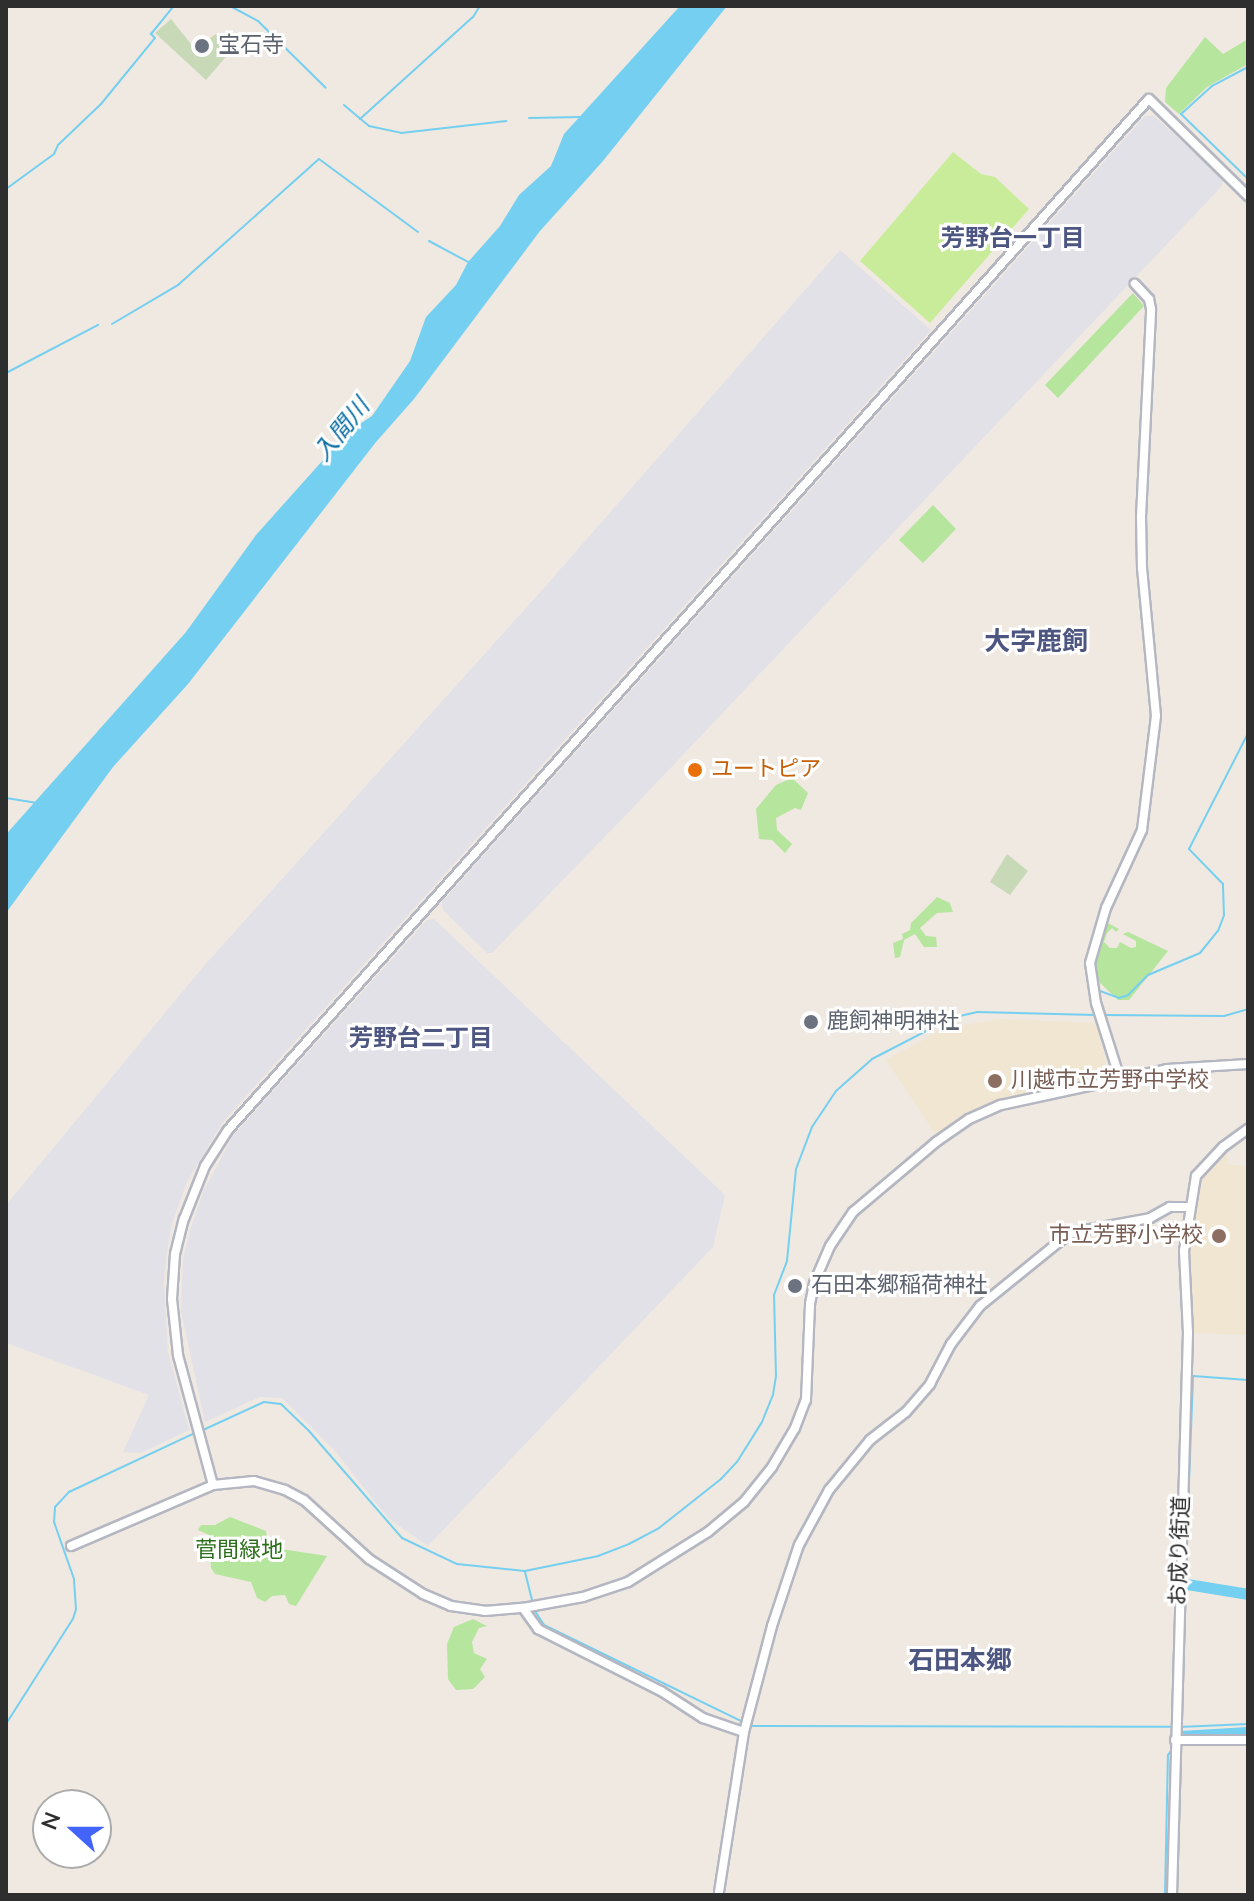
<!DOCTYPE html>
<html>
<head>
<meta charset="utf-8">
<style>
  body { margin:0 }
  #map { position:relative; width:1254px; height:1901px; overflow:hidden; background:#efe9e1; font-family:"Nunito Sans","Noto Sans JP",sans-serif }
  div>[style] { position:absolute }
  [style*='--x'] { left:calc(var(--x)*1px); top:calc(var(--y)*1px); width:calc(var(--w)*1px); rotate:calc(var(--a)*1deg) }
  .industrial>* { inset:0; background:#e3e1e8 }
  .education>* { inset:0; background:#f0e6d1 }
  .green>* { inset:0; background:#b6e59e }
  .cemetery>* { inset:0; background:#c8d9b8 }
  .pitch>* { inset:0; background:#c9ec9a }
  .water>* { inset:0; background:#75cff0 }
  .stream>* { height:2px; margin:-1px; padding:0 1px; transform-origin:1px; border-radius:1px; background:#75cff0 }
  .river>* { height:11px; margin:-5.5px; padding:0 5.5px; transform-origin:5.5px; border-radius:5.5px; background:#75cff0 }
  .roads { filter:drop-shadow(2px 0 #b4b7c1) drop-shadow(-2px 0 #b4b7c1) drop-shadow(0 2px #b4b7c1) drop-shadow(0 -2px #b4b7c1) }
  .tertiary>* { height:8px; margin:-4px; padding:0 4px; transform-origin:4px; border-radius:4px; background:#fff }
  .dots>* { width:22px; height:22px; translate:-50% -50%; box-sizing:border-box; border:4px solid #fff; border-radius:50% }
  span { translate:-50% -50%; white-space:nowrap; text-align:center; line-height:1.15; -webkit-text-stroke:6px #fff; paint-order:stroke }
  .worship-label { font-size:22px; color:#5b616d }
  .left { translate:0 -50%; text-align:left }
  .food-label { font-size:22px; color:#c56008 }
  .education-label { font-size:22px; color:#785e54 }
  .right { translate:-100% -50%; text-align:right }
  .park-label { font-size:22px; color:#2c6e1b }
  .street-label { font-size:22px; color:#2e2e2e }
  .neighbourhood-label { font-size:24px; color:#4d5680; font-weight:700 }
  .water-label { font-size:24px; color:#0d6fa3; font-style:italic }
  .quarter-label { font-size:26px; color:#4d5680; font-weight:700 }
  .frame { position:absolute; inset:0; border:8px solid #2e2e2e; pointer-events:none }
  .north { position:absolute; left:32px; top:1789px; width:80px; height:80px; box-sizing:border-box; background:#fff; border:2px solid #ababab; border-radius:50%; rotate:291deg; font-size:22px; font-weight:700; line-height:32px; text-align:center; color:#2e2e2e }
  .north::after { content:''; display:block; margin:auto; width:28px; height:36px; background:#4264fb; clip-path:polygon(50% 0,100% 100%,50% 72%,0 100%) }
</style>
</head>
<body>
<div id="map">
  <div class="industrial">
    <div style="clip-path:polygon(1145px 116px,1154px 116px,1223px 179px,1222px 186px,625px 816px,492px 953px,487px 953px,443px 910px,442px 902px)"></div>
    <div style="clip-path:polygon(840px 250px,931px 330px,222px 1123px,186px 1184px,172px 1224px,166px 1257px,164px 1285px,168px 1352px,189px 1430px,141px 1453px,123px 1452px,149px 1395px,6px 1343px,6px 1205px,203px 967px,543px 589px)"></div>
    <div style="clip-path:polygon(434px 919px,725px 1195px,713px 1247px,428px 1546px,388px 1518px,335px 1451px,282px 1398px,260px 1397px,205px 1422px,181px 1311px,183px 1259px,191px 1227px,204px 1190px,233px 1136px,427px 920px)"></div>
  </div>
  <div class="education">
    <div style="clip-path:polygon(1000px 1019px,1096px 1023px,1109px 1076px,1003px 1099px,972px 1111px,940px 1133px,934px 1132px,886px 1060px,945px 1028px)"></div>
    <div style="clip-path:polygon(1228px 1150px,1227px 1164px,1248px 1166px,1248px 1335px,1191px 1333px,1187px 1252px,1195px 1190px,1201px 1175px)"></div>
  </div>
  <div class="green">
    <div style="clip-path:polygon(1205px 37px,1223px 54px,1248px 39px,1248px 64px,1207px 87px,1179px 114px,1165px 102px,1166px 88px)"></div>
    <div style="clip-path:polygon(1133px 293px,1144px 306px,1058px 398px,1045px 385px)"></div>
    <div style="clip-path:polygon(933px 505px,956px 529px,923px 563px,899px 540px)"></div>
    <div style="clip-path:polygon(792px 778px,808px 793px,801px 810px,795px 808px,776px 818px,777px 830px,792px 844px,785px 853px,772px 840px,759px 839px,756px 809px,776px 785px)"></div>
    <div style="clip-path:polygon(937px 897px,950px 903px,953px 912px,937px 913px,920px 928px,926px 936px,936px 937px,937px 947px,924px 947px,915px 934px,904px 940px,900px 957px,895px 958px,893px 943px,903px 939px,902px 934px,910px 930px,911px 923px)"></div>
    <div style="clip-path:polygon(1104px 921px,1119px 929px,1116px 932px,1112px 928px,1107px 933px,1104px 942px,1110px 948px,1117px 948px,1120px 942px,1131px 948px,1136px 947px,1136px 941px,1123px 934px,1128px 932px,1168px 951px,1129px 1000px,1118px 1000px,1095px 978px,1096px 948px)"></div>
    <div style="clip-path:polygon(230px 1517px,266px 1531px,268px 1547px,327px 1556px,296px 1606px,289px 1604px,285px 1595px,272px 1596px,265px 1602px,257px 1598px,251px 1582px,215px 1574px,211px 1568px,209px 1535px,198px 1530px,201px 1525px,215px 1525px)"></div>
    <div style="clip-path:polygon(473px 1619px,487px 1626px,479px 1628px,472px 1642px,474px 1653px,487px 1659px,480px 1669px,485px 1677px,473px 1689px,456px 1690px,448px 1679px,447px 1644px,454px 1627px)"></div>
  </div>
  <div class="cemetery">
    <div style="clip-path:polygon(171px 19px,195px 49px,216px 34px,230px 52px,206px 80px,155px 33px)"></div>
    <div style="clip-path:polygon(1007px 854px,1028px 871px,1010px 895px,990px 882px)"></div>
  </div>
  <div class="pitch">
    <div style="clip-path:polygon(953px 152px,981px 174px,995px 177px,1029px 209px,930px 323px,860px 261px)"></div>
  </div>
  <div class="water">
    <div style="clip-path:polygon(680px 6px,727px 6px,603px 161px,540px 231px,414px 399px,376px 442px,188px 684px,113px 767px,6px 913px,6px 836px,9px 831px,186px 632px,256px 535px,349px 431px,372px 416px,410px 361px,426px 317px,456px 285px,468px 262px,500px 226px,519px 195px,551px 166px,564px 134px)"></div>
  </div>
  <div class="stream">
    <div style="--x:230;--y:6;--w:32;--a:28"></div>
    <div style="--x:258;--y:21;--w:95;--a:44.6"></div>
    <div style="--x:1248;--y:67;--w:41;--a:152.2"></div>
    <div style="--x:1212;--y:86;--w:42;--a:137.9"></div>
    <div style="--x:1181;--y:114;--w:93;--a:44.1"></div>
    <div style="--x:344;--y:105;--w:33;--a:40"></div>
    <div style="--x:369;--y:126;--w:33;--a:12"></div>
    <div style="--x:401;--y:133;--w:106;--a:-6.5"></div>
    <div style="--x:529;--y:118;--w:51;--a:-1.1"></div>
    <div style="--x:360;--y:119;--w:152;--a:-42.1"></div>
    <div style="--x:473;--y:17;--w:13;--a:-58"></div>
    <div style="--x:6;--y:189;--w:59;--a:-36.1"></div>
    <div style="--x:54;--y:154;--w:10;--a:-66"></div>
    <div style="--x:58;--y:145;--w:59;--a:-43.6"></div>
    <div style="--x:101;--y:104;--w:85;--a:-50.7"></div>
    <div style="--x:155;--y:38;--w:6;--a:-135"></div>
    <div style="--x:151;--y:34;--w:36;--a:-51"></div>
    <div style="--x:429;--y:241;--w:47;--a:28.2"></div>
    <div style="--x:112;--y:324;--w:77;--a:-30.6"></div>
    <div style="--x:178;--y:285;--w:189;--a:-41.8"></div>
    <div style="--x:319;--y:159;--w:123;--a:36.4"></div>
    <div style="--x:6;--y:373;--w:104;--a:-27.6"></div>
    <div style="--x:6;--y:798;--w:30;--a:9"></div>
    <div style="--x:1100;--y:991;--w:20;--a:20"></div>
    <div style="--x:1119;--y:998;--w:9;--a:-18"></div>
    <div style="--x:1128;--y:995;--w:28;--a:-45"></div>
    <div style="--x:1148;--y:975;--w:56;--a:-22.9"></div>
    <div style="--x:1200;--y:953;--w:28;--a:-51"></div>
    <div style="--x:1218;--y:931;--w:17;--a:-69"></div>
    <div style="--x:1224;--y:915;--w:31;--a:-92"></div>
    <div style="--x:1223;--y:884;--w:49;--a:-134.2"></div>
    <div style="--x:1189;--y:849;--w:130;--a:-63"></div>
    <div style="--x:1103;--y:1015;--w:121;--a:0.5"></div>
    <div style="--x:1224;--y:1016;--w:25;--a:-16"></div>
    <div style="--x:203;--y:1430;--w:67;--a:-24.7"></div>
    <div style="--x:264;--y:1402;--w:17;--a:7"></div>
    <div style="--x:281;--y:1404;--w:39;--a:44"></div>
    <div style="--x:309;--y:1431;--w:142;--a:49"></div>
    <div style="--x:402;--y:1538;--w:61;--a:25.3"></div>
    <div style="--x:457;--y:1564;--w:68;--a:5.9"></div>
    <div style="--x:525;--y:1571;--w:75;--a:-11.6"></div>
    <div style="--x:598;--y:1556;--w:33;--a:-21"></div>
    <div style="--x:629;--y:1544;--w:34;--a:-28"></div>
    <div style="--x:659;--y:1528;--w:79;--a:-38.3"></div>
    <div style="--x:721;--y:1479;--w:23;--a:-47"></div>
    <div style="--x:737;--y:1462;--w:47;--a:-58"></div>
    <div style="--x:762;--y:1422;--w:29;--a:-68"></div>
    <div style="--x:773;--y:1395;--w:19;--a:-81"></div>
    <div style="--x:776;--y:1376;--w:81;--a:-91.4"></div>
    <div style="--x:774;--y:1295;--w:36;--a:-69"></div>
    <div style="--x:787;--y:1261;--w:92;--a:-84.4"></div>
    <div style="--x:796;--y:1169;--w:45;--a:-69.1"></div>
    <div style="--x:812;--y:1127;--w:43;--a:-56.3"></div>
    <div style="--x:836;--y:1091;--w:48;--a:-41.6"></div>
    <div style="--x:872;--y:1059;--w:89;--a:-27.4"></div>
    <div style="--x:951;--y:1018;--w:27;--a:-13"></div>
    <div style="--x:977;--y:1012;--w:119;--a:1.4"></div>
    <div style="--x:525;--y:1572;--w:33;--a:76"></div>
    <div style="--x:535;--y:1611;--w:17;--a:57"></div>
    <div style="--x:544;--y:1625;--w:224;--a:26"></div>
    <div style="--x:1183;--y:1638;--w:262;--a:-87.8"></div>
    <div style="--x:1193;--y:1376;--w:55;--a:4.2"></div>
    <div style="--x:6;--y:1724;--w:125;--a:-57.5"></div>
    <div style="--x:73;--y:1619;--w:10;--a:-73"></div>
    <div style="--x:76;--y:1609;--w:30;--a:-94"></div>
    <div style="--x:74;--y:1579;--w:60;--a:-109.3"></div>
    <div style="--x:54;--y:1522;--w:15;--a:-86"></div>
    <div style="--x:55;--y:1507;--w:21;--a:-47"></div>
    <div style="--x:69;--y:1492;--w:141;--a:-25.1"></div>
    <div style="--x:751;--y:1726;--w:421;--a:0.1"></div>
    <div style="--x:1179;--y:1727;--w:69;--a:-2.5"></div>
    <div style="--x:1165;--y:1895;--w:140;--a:-88.8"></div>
    <div style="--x:1168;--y:1755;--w:7;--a:-56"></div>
  </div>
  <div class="river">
    <div style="--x:1187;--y:1584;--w:62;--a:9.3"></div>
    <div style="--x:1180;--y:1736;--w:68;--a:-3.4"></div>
  </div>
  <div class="roads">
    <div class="tertiary">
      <div style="--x:1120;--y:1079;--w:80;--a:-107.5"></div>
      <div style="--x:1096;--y:1003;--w:40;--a:-98.5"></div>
      <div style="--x:1090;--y:963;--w:57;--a:-73.8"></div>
      <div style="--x:1106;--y:908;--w:86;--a:-65.2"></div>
      <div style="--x:1142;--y:830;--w:115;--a:-83"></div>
      <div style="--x:1156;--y:716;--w:149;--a:-95.4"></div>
      <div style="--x:1142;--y:568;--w:51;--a:-91.1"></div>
      <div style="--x:1141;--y:517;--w:208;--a:-87.2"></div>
      <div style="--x:1151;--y:309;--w:10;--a:-101"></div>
      <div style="--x:1149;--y:299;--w:21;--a:-133"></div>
      <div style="--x:213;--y:1485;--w:135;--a:-105.1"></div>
      <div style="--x:178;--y:1355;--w:56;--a:-96.1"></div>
      <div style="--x:172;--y:1299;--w:45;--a:-86.2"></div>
      <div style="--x:175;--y:1254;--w:36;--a:-76"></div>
      <div style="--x:184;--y:1219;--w:57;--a:-68.4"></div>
      <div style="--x:205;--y:1166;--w:43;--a:-57.4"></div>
      <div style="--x:228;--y:1130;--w:1382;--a:-48.23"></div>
      <div style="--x:1149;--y:99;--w:139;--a:44.4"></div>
      <div style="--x:71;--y:1546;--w:155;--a:-23.2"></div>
      <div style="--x:213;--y:1485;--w:41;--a:-5.6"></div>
      <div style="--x:254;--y:1481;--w:32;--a:16"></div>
      <div style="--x:285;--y:1490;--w:21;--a:28"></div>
      <div style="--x:304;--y:1500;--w:88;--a:42.2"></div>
      <div style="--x:369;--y:1559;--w:64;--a:32.9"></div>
      <div style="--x:423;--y:1594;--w:30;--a:23"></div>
      <div style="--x:451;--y:1606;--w:34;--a:8"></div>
      <div style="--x:485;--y:1611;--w:38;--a:-5"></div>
      <div style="--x:523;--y:1608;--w:61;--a:-10.4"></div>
      <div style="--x:583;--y:1597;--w:47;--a:-18.4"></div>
      <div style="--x:628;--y:1582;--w:94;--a:-32"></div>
      <div style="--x:708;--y:1532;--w:47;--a:-39.8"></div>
      <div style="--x:744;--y:1502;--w:45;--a:-51.3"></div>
      <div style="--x:772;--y:1467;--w:45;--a:-59.5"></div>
      <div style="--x:795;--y:1428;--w:30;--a:-69"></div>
      <div style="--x:806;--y:1400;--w:96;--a:-87.6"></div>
      <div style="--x:810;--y:1304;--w:21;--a:-79"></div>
      <div style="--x:814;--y:1283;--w:40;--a:-66.6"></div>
      <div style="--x:830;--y:1246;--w:41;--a:-55.9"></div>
      <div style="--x:853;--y:1212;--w:109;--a:-40.1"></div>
      <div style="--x:936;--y:1142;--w:40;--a:-34.9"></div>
      <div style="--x:969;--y:1119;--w:35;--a:-24"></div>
      <div style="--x:1001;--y:1105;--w:170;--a:-12.2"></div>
      <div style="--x:1167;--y:1069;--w:81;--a:-3.5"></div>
      <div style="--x:523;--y:1608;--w:26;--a:54"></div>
      <div style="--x:538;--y:1629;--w:138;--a:26.8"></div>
      <div style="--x:661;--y:1691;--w:50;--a:32.7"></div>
      <div style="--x:703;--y:1718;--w:43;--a:18.9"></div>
      <div style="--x:1175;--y:1740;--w:73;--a:0"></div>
      <div style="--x:719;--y:1892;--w:162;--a:-81.1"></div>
      <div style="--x:744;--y:1732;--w:110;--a:-75.2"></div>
      <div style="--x:772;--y:1626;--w:85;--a:-71.6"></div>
      <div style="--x:799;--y:1545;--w:63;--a:-61.4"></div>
      <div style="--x:829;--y:1490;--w:65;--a:-50.6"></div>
      <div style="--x:870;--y:1440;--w:46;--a:-37.9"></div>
      <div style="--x:906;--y:1412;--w:37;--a:-49"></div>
      <div style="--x:930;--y:1384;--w:45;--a:-62.3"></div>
      <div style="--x:951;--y:1344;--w:48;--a:-52.7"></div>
      <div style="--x:980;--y:1306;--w:103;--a:-39.1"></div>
      <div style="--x:1060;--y:1241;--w:17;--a:-33"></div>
      <div style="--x:1074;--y:1232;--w:77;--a:-10.4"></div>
      <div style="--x:1150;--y:1218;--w:23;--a:-29"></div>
      <div style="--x:1170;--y:1207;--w:19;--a:0"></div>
      <div style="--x:1172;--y:1895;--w:562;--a:-88.37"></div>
      <div style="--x:1188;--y:1333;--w:82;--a:-92.8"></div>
      <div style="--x:1184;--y:1251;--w:76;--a:-80.9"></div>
      <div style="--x:1196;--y:1176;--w:40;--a:-47"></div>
      <div style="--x:1223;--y:1147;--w:31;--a:-36"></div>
    </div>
  </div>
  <div class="dots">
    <div style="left:202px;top:46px;background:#6b7280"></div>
    <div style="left:695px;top:770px;background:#e8710a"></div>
    <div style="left:811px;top:1022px;background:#6b7280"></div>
    <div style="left:995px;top:1081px;background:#8d6e63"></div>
    <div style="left:1219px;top:1236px;background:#8d6e63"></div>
    <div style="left:795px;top:1286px;background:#6b7280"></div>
  </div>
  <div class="worship-label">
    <span class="left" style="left:218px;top:46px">宝石寺</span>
    <span class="left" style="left:827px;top:1022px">鹿飼神明神社</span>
    <span class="left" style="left:811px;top:1286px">石田本郷稲荷神社</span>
  </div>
  <div class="food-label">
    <span class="left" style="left:711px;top:770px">ユートピア</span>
  </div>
  <div class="education-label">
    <span class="left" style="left:1011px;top:1081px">川越市立芳野中学校</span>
    <span class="right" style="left:1203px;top:1236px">市立芳野小学校</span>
  </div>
  <div class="park-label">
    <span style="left:239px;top:1551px">菅間緑地</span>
  </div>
  <div class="street-label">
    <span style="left:1180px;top:1551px;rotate:-88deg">お成り街道</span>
  </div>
  <div class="neighbourhood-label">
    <span style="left:1013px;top:239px">芳野台一丁目</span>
    <span style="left:421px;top:1039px">芳野台二丁目</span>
  </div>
  <div class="water-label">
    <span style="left:342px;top:430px;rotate:-51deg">入間川</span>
  </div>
  <div class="quarter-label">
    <span style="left:1036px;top:642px">大字鹿飼</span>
    <span style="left:960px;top:1661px">石田本郷</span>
  </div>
  <div class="frame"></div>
  <div class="north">N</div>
</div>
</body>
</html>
